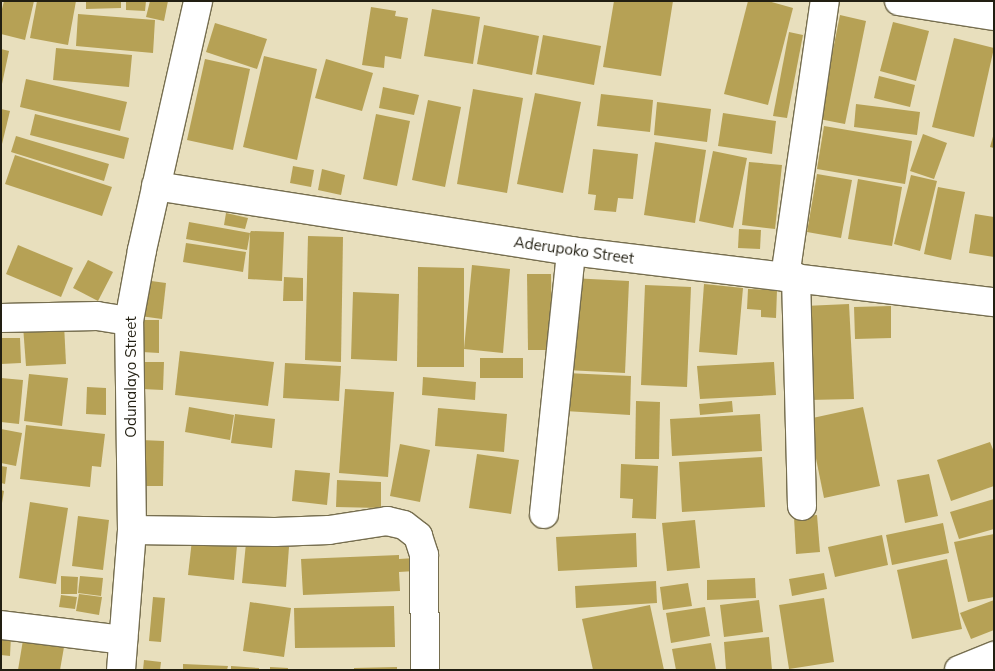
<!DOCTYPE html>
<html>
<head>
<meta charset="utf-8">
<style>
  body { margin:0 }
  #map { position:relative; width:995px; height:671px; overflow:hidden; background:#e8dfbd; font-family:Mulish,sans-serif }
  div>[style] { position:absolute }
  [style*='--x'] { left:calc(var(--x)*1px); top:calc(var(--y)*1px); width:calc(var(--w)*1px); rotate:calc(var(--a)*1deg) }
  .building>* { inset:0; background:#b6a155 }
  .roads { filter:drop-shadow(1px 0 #766e4f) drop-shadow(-1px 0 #766e4f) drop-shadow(0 1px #766e4f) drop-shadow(0 -1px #766e4f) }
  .minor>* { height:28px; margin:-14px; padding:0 14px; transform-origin:14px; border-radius:14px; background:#fff }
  span { translate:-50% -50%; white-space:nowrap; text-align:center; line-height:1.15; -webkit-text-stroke:4px #fff; paint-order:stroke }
  .street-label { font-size:15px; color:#221f12 }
  .frame { position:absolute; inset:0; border:2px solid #221f12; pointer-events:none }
</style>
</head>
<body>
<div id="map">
  <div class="building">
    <div style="clip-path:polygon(4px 1px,34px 1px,25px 40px,1px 34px,1px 13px)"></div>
    <div style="clip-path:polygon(37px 1px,76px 1px,68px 45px,30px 38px)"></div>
    <div style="clip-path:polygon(86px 1px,121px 1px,121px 8px,86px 9px)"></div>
    <div style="clip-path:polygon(126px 1px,146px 1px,145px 11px,126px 10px)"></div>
    <div style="clip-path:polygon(150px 1px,168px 1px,164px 21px,146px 17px)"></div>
    <div style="clip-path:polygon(614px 1px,673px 1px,661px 76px,603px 67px)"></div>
    <div style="clip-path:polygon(748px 1px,768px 1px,793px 8px,768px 105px,724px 94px)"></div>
    <div style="clip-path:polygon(371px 7px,396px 11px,395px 16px,408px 18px,401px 59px,385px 56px,384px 68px,362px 65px)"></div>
    <div style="clip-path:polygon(432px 9px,480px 17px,473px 64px,424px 56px)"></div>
    <div style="clip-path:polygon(78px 14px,155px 20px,153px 53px,76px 46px)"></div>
    <div style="clip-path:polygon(840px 15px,866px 21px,845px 124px,819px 119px)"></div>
    <div style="clip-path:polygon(893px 22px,929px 31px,916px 81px,880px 71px)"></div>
    <div style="clip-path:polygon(215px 23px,267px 39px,257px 69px,206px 52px)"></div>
    <div style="clip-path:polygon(484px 25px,539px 36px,532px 75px,477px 64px)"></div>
    <div style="clip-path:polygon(789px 32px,803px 35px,787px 118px,773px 116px)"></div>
    <div style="clip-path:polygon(543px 35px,601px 46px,594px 85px,536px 74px)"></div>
    <div style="clip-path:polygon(954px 38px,994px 48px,974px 137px,932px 127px)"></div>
    <div style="clip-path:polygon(56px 48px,132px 55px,129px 87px,53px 80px)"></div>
    <div style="clip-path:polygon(1px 49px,9px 51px,2px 84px,1px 83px)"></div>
    <div style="clip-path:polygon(264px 56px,317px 69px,297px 160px,243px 147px)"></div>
    <div style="clip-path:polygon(205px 59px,250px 69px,233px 150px,187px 140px)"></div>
    <div style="clip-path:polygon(326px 59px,373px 73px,362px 111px,315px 98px)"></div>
    <div style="clip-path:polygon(879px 76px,915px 85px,910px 107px,874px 98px)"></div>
    <div style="clip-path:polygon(26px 79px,127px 102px,120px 131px,20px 107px)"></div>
    <div style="clip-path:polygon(383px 87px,419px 95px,414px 115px,379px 108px)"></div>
    <div style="clip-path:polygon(473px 89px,523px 98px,507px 193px,457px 184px)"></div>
    <div style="clip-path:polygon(535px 93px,581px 102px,563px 193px,517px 184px)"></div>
    <div style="clip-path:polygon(601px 94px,653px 100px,650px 132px,597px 126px)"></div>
    <div style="clip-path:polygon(428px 100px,461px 107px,445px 187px,412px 180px)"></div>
    <div style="clip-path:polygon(657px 102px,711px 109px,707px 142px,654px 135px)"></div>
    <div style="clip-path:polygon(856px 104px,920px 112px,917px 135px,854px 127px)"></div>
    <div style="clip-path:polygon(1px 109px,10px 111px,2px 144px,1px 144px)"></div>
    <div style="clip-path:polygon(723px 113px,776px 121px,772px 154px,718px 146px)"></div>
    <div style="clip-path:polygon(35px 114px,129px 138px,124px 159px,30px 135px)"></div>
    <div style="clip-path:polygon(376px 114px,410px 121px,397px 186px,363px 179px)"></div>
    <div style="clip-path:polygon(824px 126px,912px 141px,905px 184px,817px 169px)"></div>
    <div style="clip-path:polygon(994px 133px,994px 148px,990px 147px)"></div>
    <div style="clip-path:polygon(923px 134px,947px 143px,934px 179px,910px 171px)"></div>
    <div style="clip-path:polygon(16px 136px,109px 164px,104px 181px,11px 152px)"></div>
    <div style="clip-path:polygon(655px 142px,706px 150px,695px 223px,644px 215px)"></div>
    <div style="clip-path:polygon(593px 149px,638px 154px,633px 199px,618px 198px,616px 212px,594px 210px,596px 195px,588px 194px)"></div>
    <div style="clip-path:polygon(713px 151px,747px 158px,733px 228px,699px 221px)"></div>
    <div style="clip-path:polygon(15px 155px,112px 187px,102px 216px,5px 184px)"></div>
    <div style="clip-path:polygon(749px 162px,782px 165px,775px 229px,742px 225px)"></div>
    <div style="clip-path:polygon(293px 166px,314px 170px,311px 187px,290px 183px)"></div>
    <div style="clip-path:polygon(322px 169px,345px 175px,341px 195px,318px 190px)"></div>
    <div style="clip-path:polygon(817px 174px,852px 180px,841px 238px,807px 232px)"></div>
    <div style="clip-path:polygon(911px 175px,937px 181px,920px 251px,894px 244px)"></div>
    <div style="clip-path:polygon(858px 179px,902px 187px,892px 246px,848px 239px)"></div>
    <div style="clip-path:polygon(938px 187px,965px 192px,951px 260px,924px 254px)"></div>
    <div style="clip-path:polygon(226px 213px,248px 218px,245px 229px,224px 225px)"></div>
    <div style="clip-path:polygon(975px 214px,994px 217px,994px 257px,969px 253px)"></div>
    <div style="clip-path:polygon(189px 222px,250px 233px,251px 231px,284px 232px,282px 281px,248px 279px,250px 233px,247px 250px,186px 239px)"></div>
    <div style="clip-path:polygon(739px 229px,761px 230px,760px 249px,738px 248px)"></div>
    <div style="clip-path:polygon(308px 236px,343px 237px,341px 362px,305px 360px)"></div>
    <div style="clip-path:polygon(186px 243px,246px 252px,243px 272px,183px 262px)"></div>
    <div style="clip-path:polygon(18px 245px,73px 268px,61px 297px,6px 274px)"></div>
    <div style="clip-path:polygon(88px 260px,113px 272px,98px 301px,73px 288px)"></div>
    <div style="clip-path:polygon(472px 265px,510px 269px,503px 353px,464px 349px)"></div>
    <div style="clip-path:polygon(418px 267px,464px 268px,464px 367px,417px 367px)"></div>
    <div style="clip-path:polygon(527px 274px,551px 274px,552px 350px,528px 350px)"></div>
    <div style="clip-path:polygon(284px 277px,303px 278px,303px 301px,283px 301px)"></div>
    <div style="clip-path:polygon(571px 278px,629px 281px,625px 373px,566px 370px)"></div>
    <div style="clip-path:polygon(144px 280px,166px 283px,162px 319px,140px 316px)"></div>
    <div style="clip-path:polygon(704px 284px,743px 288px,737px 355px,699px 352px)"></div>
    <div style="clip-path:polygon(645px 285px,691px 287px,687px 387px,641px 385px)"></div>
    <div style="clip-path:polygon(748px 289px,777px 290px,776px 318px,761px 317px,761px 310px,747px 309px)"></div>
    <div style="clip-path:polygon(353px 292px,399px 294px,397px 361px,351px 359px)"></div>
    <div style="clip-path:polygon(849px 304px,854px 399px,809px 400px,804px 306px)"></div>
    <div style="clip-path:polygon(891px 306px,891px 338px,855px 339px,854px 307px)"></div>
    <div style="clip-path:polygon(143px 320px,159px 320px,159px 353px,142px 352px)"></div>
    <div style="clip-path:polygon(64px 324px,66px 364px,26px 366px,23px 326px)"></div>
    <div style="clip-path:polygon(1px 338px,20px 338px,21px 363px,1px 364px)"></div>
    <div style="clip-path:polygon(180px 351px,274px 362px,268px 406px,175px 395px)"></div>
    <div style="clip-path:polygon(480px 358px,523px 358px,523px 378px,480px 378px)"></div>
    <div style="clip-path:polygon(143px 362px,164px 362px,163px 390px,142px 389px)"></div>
    <div style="clip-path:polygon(774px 362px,776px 395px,700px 399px,697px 366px)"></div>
    <div style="clip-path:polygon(285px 363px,341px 366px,339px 401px,283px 398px)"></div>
    <div style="clip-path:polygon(566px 373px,631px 376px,630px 415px,565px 411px)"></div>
    <div style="clip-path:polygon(29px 374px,68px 378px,62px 426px,24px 421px)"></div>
    <div style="clip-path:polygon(423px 377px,476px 382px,475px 400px,422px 395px)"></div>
    <div style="clip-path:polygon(1px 378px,23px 380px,19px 424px,1px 422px)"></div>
    <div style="clip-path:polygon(87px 387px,106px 388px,106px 415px,86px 414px)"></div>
    <div style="clip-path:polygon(345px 389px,394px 392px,388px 477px,339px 473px)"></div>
    <div style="clip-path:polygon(636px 401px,660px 402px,659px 459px,635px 459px)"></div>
    <div style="clip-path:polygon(732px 401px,733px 412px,700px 415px,699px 404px)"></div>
    <div style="clip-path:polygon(189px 407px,234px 415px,230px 440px,185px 432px)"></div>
    <div style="clip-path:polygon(863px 407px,880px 486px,824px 498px,808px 419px)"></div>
    <div style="clip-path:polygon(438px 408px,507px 414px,504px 452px,435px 446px)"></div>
    <div style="clip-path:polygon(235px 414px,275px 419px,272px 448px,231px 443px)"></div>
    <div style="clip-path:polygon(760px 414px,762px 451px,672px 456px,670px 419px)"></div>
    <div style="clip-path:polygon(26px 425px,105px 434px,101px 467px,92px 466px,90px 487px,20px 479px)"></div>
    <div style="clip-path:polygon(1px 429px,22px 433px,16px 466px,1px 463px)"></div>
    <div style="clip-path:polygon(141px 440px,164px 441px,163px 486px,141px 486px)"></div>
    <div style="clip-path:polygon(990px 442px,994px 452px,994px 486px,951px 501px,937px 460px)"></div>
    <div style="clip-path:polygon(400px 444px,430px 450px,420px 502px,390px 496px)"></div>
    <div style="clip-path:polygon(477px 454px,519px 460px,511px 514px,469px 508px)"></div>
    <div style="clip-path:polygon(762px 457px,765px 507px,682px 512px,679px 462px)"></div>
    <div style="clip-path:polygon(621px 464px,658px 466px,656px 519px,632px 518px,633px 499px,620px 498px)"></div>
    <div style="clip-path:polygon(1px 466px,7px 467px,5px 484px,1px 483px)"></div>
    <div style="clip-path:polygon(295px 470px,330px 473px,327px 505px,292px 501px)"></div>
    <div style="clip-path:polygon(929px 474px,938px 516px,905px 523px,897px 480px)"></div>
    <div style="clip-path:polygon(337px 480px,381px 482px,381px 508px,336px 507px)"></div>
    <div style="clip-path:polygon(1px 490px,4px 491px,2px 503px,1px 503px)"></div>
    <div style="clip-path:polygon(994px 499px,994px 529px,959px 539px,950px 512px)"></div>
    <div style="clip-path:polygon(30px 502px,68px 508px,56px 584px,19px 578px)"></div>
    <div style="clip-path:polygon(817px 515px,820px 552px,796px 554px,794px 517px)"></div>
    <div style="clip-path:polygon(78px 516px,109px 520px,103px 570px,72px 566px)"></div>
    <div style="clip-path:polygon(695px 520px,700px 568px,667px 571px,662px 523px)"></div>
    <div style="clip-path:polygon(943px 523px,949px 553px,892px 565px,886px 535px)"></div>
    <div style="clip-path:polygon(636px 533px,637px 567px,558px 571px,556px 537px)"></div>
    <div style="clip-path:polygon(994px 534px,994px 597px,968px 602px,954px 542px)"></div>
    <div style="clip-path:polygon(882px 535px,888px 565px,835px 577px,828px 547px)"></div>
    <div style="clip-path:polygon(192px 540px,237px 545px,234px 580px,188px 575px)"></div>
    <div style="clip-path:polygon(246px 543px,289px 547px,286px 587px,242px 583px)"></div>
    <div style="clip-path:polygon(399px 555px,399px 559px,415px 558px,415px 571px,399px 572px,400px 591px,303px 595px,301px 559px)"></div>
    <div style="clip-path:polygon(947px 559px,962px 629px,912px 639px,897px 570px)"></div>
    <div style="clip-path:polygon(824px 573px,827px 589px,792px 596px,789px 579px)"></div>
    <div style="clip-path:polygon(61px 576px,78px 577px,77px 594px,61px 594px)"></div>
    <div style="clip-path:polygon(80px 576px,103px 578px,101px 596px,78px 593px)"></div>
    <div style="clip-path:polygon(755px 578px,756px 598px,707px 600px,707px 580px)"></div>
    <div style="clip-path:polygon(656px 581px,657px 603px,576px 608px,575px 586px)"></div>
    <div style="clip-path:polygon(688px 583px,692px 606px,663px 610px,660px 587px)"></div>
    <div style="clip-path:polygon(79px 594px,102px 597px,99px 615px,76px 611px)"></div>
    <div style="clip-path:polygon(61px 595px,77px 597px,75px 609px,59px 607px)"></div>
    <div style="clip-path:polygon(153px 597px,165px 598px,161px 642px,149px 641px)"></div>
    <div style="clip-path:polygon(824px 598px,834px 662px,789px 669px,779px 605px)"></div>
    <div style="clip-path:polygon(759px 600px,763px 632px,724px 637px,720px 605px)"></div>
    <div style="clip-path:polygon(994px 600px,994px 630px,971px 639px,960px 613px)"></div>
    <div style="clip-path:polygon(250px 602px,291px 608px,284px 657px,243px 651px)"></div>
    <div style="clip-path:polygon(650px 605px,664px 670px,593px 670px,582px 619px)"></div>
    <div style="clip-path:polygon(394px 606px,395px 647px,295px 648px,294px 608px)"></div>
    <div style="clip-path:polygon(705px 607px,710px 636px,671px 643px,666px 613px)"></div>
    <div style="clip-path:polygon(1px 636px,11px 636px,10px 656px,1px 655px)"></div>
    <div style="clip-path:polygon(769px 637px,772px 670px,726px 670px,724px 642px)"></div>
    <div style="clip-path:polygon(23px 640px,64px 647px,60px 670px,18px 670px)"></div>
    <div style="clip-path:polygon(711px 643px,716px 670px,676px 670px,672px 649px)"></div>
    <div style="clip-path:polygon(144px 660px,161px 662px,160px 670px,143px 670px)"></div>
    <div style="clip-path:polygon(183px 664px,228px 666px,227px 670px,183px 670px)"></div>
    <div style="clip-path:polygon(231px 666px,259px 668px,259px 670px,231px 670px)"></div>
    <div style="clip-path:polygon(270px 667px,288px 668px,288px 670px,270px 670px)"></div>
    <div style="clip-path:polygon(397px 667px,397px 670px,354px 670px,354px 668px)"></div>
  </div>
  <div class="roads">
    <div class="minor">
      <div style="--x:899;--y:1;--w:96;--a:9"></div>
      <div style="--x:156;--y:186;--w:420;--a:8.9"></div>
      <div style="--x:571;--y:251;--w:426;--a:6.9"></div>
      <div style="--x:785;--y:277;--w:279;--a:-81.8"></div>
      <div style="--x:796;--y:277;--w:229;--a:88.5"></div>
      <div style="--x:1;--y:318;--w:96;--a:-1.2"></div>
      <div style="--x:97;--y:316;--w:32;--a:9"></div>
      <div style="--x:544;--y:514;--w:264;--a:-84.1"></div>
      <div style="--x:132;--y:530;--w:143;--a:0.8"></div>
      <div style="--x:275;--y:532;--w:54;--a:-2.1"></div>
      <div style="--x:329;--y:530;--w:59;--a:-8.8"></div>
      <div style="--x:387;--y:521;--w:17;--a:13"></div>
      <div style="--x:404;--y:525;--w:18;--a:38"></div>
      <div style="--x:418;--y:536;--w:20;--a:72"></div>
      <div style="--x:424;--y:555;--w:115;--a:89.5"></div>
      <div style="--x:1;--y:625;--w:123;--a:7"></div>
      <div style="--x:121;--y:670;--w:140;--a:-85.5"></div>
      <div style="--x:132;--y:530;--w:209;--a:-90.8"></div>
      <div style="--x:129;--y:321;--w:72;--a:-79.6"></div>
      <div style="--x:142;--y:250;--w:255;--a:-77.3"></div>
      <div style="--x:959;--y:670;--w:38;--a:-22"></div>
    </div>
  </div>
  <div class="street-label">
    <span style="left:574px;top:250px;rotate:8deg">Aderupoko Street</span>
    <span style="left:131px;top:377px;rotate:-90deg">Odunalayo Street</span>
  </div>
  <div class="frame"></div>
</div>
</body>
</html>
